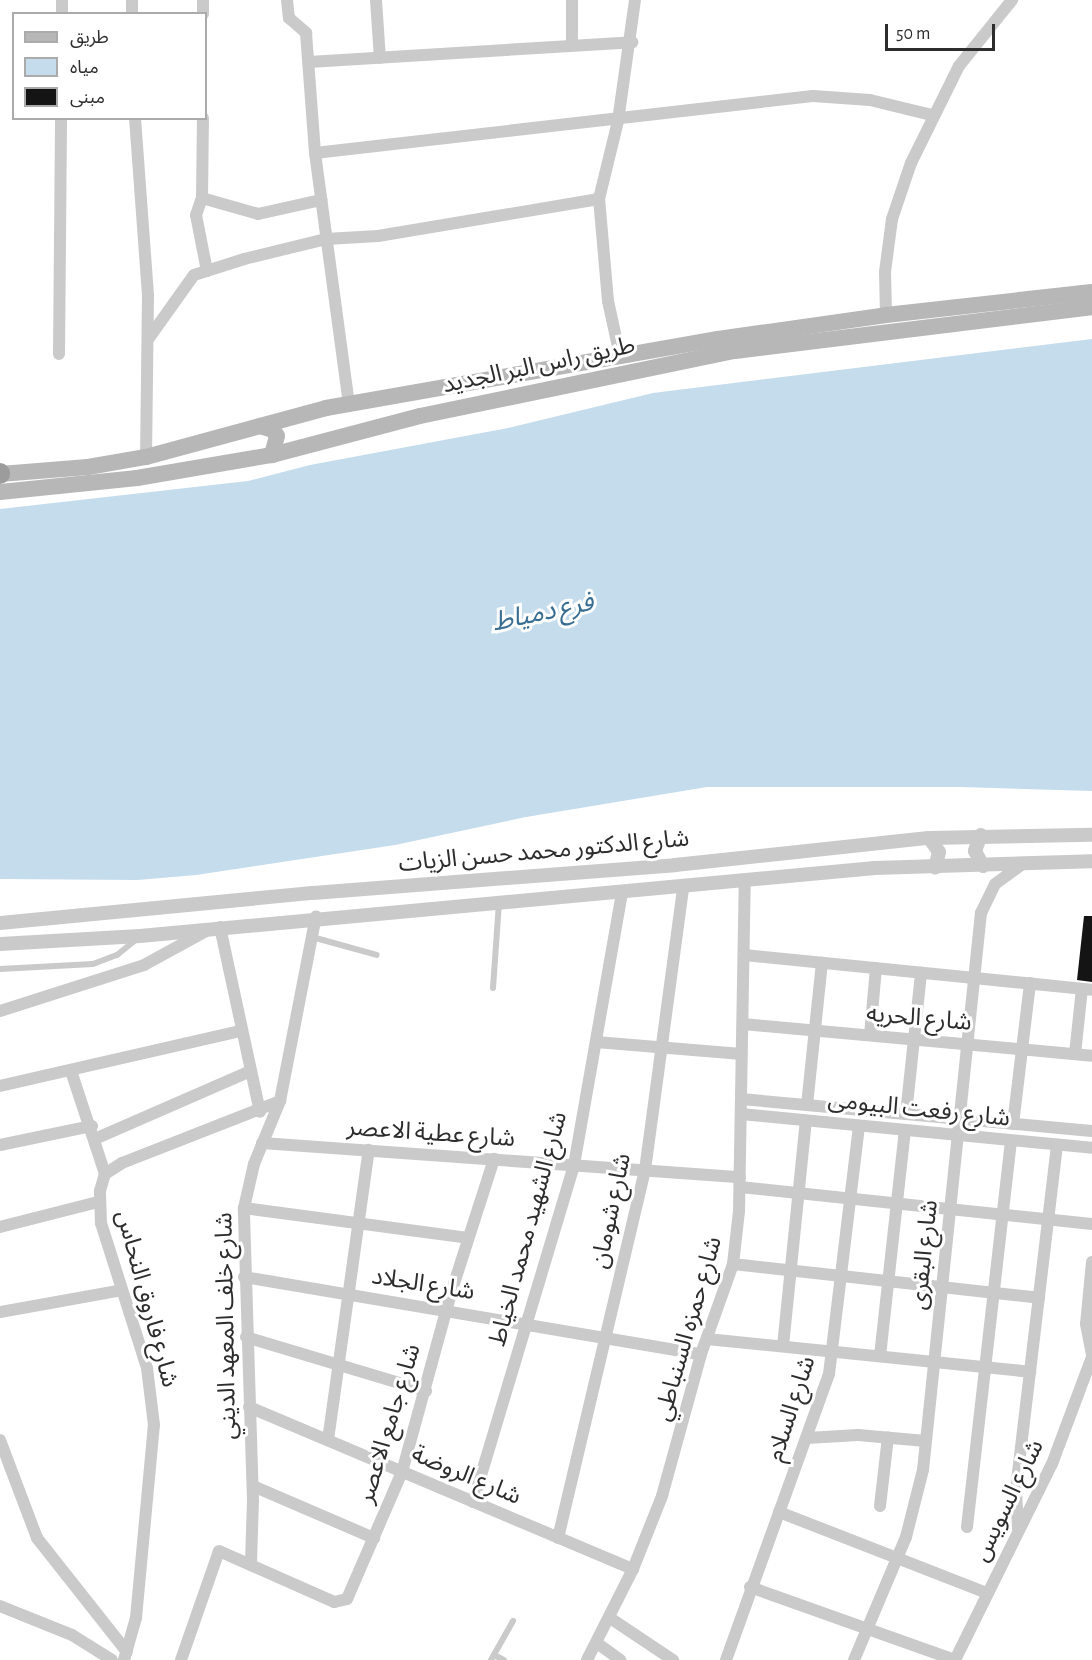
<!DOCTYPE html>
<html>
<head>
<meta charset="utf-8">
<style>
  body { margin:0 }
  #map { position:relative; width:1092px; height:1660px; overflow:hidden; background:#fff; font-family:"Alegreya Sans","Noto Sans Arabic",sans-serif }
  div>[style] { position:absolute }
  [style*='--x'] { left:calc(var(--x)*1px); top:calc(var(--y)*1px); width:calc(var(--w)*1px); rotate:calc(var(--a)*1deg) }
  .water>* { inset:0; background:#c5dcec }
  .building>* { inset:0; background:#141414 }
  .service>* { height:6px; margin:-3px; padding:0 3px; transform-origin:3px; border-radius:3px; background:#cacaca }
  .minor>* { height:12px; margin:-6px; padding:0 6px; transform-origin:6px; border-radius:6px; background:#cacaca }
  .tertiary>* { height:14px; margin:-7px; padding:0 7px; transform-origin:7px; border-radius:7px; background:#cacaca }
  .secondary>* { height:16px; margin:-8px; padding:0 8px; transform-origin:8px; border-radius:8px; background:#b7b7b7 }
  .trunk>* { height:20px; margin:-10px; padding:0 10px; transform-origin:10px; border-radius:10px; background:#9c9c9c }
  span { translate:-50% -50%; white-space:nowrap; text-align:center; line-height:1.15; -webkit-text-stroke:6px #fff; paint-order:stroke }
  .street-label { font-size:24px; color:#2d2d2d }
  .water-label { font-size:26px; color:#386d92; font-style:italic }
  .legend { position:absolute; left:12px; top:12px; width:195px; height:108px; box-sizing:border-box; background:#fff; border:2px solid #ababab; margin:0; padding:8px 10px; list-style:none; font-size:18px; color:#2d2d2d }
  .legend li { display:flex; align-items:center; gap:12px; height:30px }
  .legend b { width:30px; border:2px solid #ababab }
  .scale { position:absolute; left:885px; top:24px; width:110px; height:27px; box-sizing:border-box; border:3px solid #2d2d2d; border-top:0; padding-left:8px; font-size:18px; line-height:21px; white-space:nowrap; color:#2d2d2d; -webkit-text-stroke:4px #fff; paint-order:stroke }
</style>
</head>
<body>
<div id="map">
  <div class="water">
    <div style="clip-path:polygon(1092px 339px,1092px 791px,960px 787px,707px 787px,526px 817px,395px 845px,196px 875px,138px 880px,0 879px,0 509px,248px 481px,310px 465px,508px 428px,653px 393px)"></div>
  </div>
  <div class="building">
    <div style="clip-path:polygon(1084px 916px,1092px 916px,1092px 982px,1077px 980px)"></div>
  </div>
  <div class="service">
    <div style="--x:312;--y:937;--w:67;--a:15.5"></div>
    <div style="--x:0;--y:969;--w:93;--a:-3.1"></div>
    <div style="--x:93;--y:964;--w:26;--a:-21"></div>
    <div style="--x:117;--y:955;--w:27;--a:-39"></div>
    <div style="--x:493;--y:988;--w:85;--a:-86"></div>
    <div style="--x:494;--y:1655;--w:11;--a:27"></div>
    <div style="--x:491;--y:1660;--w:45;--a:-60.6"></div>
  </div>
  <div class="minor">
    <div style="--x:132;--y:0;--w:14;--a:90"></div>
    <div style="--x:287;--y:0;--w:18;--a:84"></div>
    <div style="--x:289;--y:18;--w:23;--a:41"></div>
    <div style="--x:306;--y:33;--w:120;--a:85.7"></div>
    <div style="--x:315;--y:153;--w:253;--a:82.3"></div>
    <div style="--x:376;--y:0;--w:58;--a:86.1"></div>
    <div style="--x:62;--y:14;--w:14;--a:-90"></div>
    <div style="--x:203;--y:14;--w:14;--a:-90"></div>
    <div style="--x:572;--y:45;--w:45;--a:-90"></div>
    <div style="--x:309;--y:62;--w:324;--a:-3.5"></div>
    <div style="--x:135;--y:118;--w:177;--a:85.8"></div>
    <div style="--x:148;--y:295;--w:162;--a:90.7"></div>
    <div style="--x:315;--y:153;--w:501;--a:-6.53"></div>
    <div style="--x:813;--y:96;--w:57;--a:4"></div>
    <div style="--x:870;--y:100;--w:64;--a:13.6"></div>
    <div style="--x:202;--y:198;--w:80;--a:-89.3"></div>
    <div style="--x:207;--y:271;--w:57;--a:-101.1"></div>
    <div style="--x:196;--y:215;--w:18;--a:-71"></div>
    <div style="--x:202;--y:198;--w:58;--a:15.9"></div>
    <div style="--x:258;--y:214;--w:65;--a:-12.5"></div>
    <div style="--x:886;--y:315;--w:43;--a:-91.3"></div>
    <div style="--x:885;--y:272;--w:53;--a:-82.5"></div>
    <div style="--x:892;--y:219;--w:59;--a:-71.3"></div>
    <div style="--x:911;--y:163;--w:108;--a:-63.7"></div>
    <div style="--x:959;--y:66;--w:85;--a:-51.2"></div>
    <div style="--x:149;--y:338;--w:77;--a:-54.5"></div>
    <div style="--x:194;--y:275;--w:52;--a:-17.7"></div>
    <div style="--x:244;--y:259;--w:84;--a:-13.7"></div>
    <div style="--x:326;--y:239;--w:52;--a:-3.3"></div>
    <div style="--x:378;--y:236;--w:224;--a:-9.5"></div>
    <div style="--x:59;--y:354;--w:236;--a:-89.5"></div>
    <div style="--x:620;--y:356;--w:56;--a:-102.3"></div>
    <div style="--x:608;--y:301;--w:102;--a:-95"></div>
    <div style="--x:599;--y:199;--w:80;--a:-76.3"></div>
    <div style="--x:618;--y:121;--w:122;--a:-82"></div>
    <div style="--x:220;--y:927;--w:189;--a:77.8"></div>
    <div style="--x:744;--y:955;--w:350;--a:5.7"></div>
    <div style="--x:0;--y:1011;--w:151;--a:-17.7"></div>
    <div style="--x:144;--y:965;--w:75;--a:-28.6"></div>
    <div style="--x:743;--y:1024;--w:350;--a:5.2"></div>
    <div style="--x:870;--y:1035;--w:67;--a:-84.9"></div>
    <div style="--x:596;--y:1042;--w:146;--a:4.7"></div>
    <div style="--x:1075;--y:1054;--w:65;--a:-83.9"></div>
    <div style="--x:71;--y:1071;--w:108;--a:71.7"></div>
    <div style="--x:0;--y:1086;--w:247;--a:-12.9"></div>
    <div style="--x:741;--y:1099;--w:352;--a:5.2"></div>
    <div style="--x:807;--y:1105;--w:143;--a:-84"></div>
    <div style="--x:741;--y:1114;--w:353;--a:5.5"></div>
    <div style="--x:906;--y:1114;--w:142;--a:-83.9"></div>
    <div style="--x:1013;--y:1124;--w:142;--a:-83.1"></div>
    <div style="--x:97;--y:1138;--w:167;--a:-23.6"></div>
    <div style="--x:262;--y:1143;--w:479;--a:4.1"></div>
    <div style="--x:0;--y:1145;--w:94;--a:-11.7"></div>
    <div style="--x:740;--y:1187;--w:354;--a:6"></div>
    <div style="--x:244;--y:1208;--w:226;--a:7.6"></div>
    <div style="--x:0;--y:1227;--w:101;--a:-14.3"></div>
    <div style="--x:1092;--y:1262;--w:62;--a:95.5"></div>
    <div style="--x:1086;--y:1324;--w:33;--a:79"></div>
    <div style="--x:733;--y:1264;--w:308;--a:6.3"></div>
    <div style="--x:244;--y:1277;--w:463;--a:9.6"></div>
    <div style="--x:0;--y:1312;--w:124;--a:-10.2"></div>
    <div style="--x:246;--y:1337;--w:188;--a:16.7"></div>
    <div style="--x:707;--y:1339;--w:325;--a:5.8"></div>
    <div style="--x:783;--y:1346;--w:226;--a:-84.2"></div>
    <div style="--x:880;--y:1356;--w:227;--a:-83.7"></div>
    <div style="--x:249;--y:1407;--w:417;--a:22.9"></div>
    <div style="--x:807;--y:1438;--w:51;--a:-3.4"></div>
    <div style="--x:858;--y:1435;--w:68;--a:5"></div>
    <div style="--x:0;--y:1440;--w:105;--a:69.3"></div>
    <div style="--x:37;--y:1538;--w:145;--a:51.7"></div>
    <div style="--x:328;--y:1440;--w:293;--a:-82"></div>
    <div style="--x:253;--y:1486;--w:132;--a:23.3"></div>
    <div style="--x:473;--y:1502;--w:352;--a:-73.3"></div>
    <div style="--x:574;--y:1165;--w:276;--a:-80"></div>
    <div style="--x:880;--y:1506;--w:69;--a:-83.4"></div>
    <div style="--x:779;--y:1512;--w:223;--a:21.3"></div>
    <div style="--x:967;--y:1527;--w:388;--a:-83.5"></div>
    <div style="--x:1018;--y:1528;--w:39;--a:-93"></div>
    <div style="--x:1016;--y:1489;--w:346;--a:-83.2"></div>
    <div style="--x:558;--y:1538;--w:378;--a:-76.7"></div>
    <div style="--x:645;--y:1170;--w:285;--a:-82.3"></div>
    <div style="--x:251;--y:1563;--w:62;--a:-88.2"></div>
    <div style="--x:253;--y:1501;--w:293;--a:-91.8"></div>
    <div style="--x:244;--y:1208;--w:45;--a:-77.2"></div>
    <div style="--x:254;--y:1164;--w:68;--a:-67.6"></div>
    <div style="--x:280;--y:1101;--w:188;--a:-79"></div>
    <div style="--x:750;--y:1587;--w:218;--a:19.6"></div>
    <div style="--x:0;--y:1606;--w:78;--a:21.9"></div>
    <div style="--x:72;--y:1635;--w:47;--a:32"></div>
    <div style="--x:610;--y:1618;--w:76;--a:33.7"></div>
    <div style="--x:597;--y:1643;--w:29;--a:36"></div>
    <div style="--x:124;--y:1660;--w:44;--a:-74.1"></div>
    <div style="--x:136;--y:1618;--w:194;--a:-84.7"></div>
    <div style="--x:154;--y:1425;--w:57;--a:-97"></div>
    <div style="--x:147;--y:1368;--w:152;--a:-107.6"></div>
    <div style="--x:101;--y:1223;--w:32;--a:-92"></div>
    <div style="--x:100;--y:1191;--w:18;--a:-74"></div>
    <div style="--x:105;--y:1174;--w:20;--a:-33"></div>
    <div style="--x:122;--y:1163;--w:170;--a:-21.4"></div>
    <div style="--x:181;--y:1660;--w:115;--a:-70.8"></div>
    <div style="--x:219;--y:1551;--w:126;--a:23.9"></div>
    <div style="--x:334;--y:1602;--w:13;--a:-13"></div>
    <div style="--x:347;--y:1599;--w:138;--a:-66.6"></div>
    <div style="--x:402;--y:1472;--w:186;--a:-74.7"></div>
    <div style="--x:451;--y:1293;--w:141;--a:-72.2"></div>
    <div style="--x:587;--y:1660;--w:102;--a:-63.2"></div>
    <div style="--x:633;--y:1569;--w:79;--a:-68.3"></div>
    <div style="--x:662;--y:1496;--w:147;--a:-74.6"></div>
    <div style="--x:701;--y:1354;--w:96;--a:-70.4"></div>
    <div style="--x:733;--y:1264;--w:53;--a:-83.5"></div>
    <div style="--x:739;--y:1211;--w:329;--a:-89"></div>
    <div style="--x:726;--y:1660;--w:304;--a:-70.2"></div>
    <div style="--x:829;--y:1374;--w:250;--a:-83.1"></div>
    <div style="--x:854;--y:1660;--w:134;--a:-67.1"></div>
    <div style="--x:906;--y:1537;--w:69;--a:-75.8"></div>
    <div style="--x:923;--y:1470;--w:560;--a:-84.06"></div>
    <div style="--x:981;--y:913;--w:32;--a:-64"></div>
    <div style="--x:995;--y:884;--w:34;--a:-36"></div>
    <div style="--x:955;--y:1660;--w:219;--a:-63.7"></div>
    <div style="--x:1052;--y:1464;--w:114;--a:-69.5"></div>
  </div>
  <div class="tertiary">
    <div style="--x:981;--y:835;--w:17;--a:111"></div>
    <div style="--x:975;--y:851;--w:17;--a:62"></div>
    <div style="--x:929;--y:838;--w:17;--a:54"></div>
    <div style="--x:939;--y:852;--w:16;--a:104"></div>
    <div style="--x:0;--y:923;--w:314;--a:-5.5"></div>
    <div style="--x:313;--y:893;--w:363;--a:-4.4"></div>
    <div style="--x:675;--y:865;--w:255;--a:-6.1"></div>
    <div style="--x:929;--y:838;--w:163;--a:-1.1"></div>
    <div style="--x:0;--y:944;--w:140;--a:-3.3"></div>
    <div style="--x:140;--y:936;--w:738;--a:-5.29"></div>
    <div style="--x:875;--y:868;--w:217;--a:-1.8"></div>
  </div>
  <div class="secondary">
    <div style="--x:260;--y:426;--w:14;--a:17"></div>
    <div style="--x:273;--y:430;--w:7;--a:56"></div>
    <div style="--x:277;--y:436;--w:20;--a:105"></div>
    <div style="--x:0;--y:474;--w:88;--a:-4.5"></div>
    <div style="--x:88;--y:467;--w:59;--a:-9.8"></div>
    <div style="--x:146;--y:457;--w:187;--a:-15.2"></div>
    <div style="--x:326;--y:408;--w:398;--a:-10"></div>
    <div style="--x:718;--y:339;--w:170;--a:-8.1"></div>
    <div style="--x:886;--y:315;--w:207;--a:-6.4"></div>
    <div style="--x:0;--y:492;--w:138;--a:-5.8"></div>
    <div style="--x:137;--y:478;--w:137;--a:-9.7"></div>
    <div style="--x:272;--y:455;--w:153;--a:-14.8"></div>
    <div style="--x:420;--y:416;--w:322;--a:-11.7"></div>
    <div style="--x:735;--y:351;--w:360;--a:-7"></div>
  </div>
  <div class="trunk">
    <div style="--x:0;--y:473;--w:1;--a:90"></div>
  </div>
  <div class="street-label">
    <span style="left:539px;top:366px;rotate:-12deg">طريق راس البر الجديد</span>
    <span style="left:544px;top:852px;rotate:-5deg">شارع الدكتور محمد حسن الزيات</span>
    <span style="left:919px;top:1019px;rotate:5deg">شارع الحريه</span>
    <span style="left:919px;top:1110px;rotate:6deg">شارع رفعت البيومى</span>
    <span style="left:431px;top:1134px;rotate:4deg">شارع عطية الاعصر</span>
    <span style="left:612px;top:1211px;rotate:-78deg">شارع شومان</span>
    <span style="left:529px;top:1229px;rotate:-75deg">شارع الشهيد محمد الخياط</span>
    <span style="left:925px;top:1255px;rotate:-84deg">شارع البقرى</span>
    <span style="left:423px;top:1285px;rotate:9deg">شارع الجلاد</span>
    <span style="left:146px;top:1299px;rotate:75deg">شارع فاروق النحاس</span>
    <span style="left:227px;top:1326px;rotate:-91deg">شارع خلف المعهد الديني</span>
    <span style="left:689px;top:1329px;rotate:-74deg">شارع حمزه السنباطي</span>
    <span style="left:792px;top:1409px;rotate:-72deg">شارع السلام</span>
    <span style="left:390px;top:1424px;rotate:-73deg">شارع جامع الاعصر</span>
    <span style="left:466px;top:1476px;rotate:23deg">شارع الروضة</span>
    <span style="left:1009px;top:1501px;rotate:-64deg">شارع السويس</span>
  </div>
  <div class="water-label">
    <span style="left:543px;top:613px;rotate:-12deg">فرع دمياط</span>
  </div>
  <ul class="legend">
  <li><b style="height:8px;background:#b7b7b7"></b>طريق</li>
  <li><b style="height:16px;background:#c5dcec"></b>مياه</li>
  <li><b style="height:16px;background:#141414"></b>مبنى</li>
  </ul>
  <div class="scale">50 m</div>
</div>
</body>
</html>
